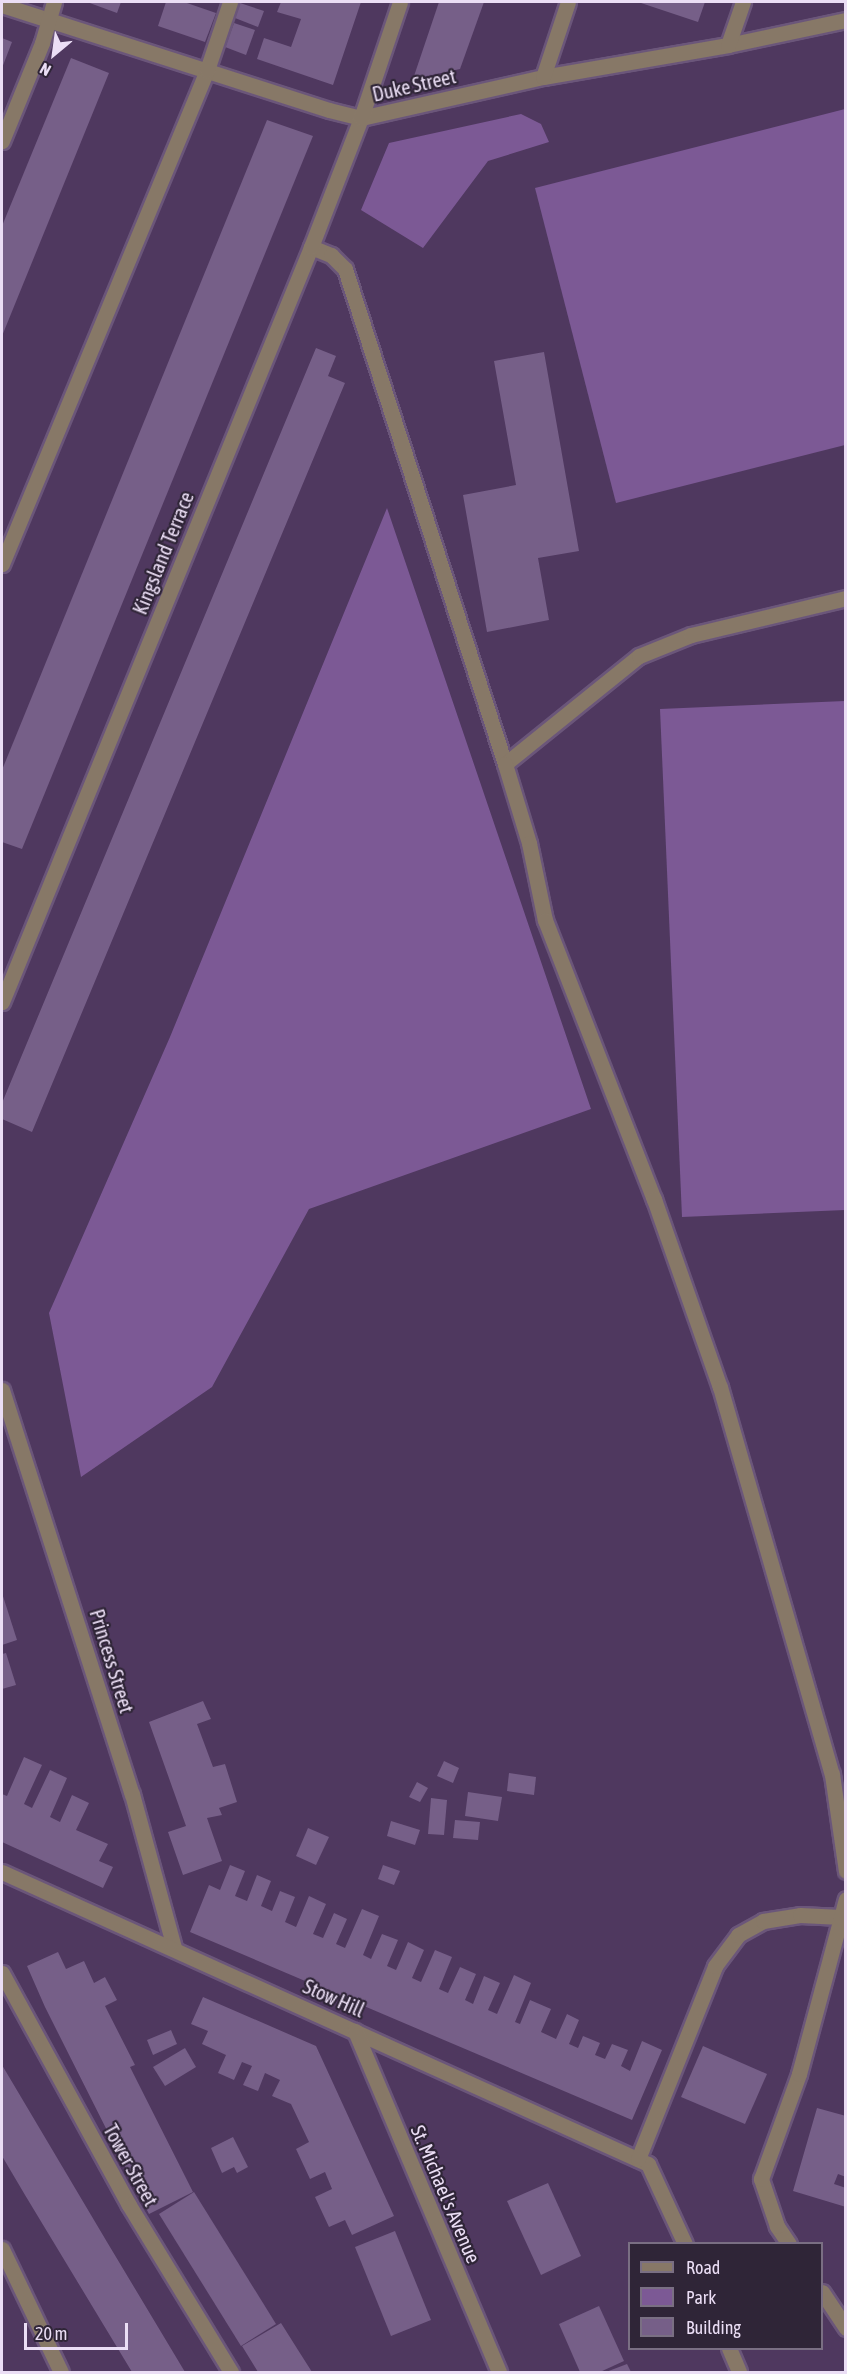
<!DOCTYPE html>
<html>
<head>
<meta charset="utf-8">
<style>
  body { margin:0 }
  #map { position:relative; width:847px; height:2374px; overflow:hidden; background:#4f385f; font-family:"Asap Condensed",sans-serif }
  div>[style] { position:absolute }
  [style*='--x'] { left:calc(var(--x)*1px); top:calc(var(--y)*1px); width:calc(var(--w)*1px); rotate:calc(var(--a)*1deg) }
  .green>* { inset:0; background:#7c5995 }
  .building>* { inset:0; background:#765f88 }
  .roads { filter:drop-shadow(2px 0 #6b567a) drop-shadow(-2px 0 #6b567a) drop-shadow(0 2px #6b567a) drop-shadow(0 -2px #6b567a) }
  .minor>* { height:15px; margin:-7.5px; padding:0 7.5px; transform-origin:7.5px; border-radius:7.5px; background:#877867 }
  span { translate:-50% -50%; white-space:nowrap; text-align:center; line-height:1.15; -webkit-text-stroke:4.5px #2f2537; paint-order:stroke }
  .street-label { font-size:20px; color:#ebdef5 }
  .frame { position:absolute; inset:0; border:3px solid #ebdef5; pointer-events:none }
  .legend { position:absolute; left:628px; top:2242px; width:195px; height:108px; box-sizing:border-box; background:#2f2537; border:2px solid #7a6f83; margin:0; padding:8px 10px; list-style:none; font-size:18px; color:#ebdef5 }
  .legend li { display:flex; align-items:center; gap:12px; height:30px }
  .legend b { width:30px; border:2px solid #7a6f83 }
  .north { position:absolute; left:24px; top:24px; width:60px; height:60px; -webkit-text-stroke:4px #2f2537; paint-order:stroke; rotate:209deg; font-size:16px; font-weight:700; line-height:24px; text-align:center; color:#ebdef5 }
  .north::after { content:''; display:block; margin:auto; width:21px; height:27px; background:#ebdef5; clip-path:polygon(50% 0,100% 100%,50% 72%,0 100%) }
  .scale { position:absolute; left:24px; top:2323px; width:104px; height:27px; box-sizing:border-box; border:3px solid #ebdef5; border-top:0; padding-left:8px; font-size:18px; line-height:21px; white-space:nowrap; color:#ebdef5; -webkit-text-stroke:4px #2f2537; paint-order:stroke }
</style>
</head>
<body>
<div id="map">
  <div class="green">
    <div style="clip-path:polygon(845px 109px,845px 445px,616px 503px,535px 188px)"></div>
    <div style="clip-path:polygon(521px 114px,541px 124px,549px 142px,488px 161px,423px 248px,361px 210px,389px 143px)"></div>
    <div style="clip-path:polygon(387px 508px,591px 1109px,309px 1209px,212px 1387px,81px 1477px,49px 1313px,170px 1037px)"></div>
    <div style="clip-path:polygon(845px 701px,845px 1210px,682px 1217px,660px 709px)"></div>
  </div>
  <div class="building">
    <div style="clip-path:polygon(87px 2px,121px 2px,117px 13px)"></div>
    <div style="clip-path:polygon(166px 2px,184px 2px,216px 13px,205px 42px,158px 26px)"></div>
    <div style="clip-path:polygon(281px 2px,361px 2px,333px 85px,257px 59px,264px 38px,291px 47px,301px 19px,277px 12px)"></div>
    <div style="clip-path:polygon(439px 2px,484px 2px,460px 69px,413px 79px)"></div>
    <div style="clip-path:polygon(638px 2px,705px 2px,698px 22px)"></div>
    <div style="clip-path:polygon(240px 3px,264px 11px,258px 27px,235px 18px)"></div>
    <div style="clip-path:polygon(234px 23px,255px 30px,246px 55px,225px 47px)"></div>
    <div style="clip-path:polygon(2px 38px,12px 42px,2px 68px)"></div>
    <div style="clip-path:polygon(71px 58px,109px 73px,2px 336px,2px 226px)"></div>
    <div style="clip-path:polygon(267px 120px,313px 136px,22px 849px,2px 842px,2px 770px)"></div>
    <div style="clip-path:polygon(316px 348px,336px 356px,328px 376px,345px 383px,32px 1132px,2px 1119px,2px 1103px)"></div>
    <div style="clip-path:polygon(544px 352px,579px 551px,538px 558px,549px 620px,487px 632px,463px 495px,516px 485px,494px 361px)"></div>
    <div style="clip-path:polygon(2px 1593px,17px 1640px,2px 1645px)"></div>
    <div style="clip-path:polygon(6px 1653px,16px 1685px,2px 1689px,2px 1654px)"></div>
    <div style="clip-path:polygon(203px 1701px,211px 1719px,197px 1724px,213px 1767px,225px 1764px,237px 1802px,219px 1808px,222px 1815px,207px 1818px,222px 1861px,183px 1875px,168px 1832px,186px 1826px,149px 1722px)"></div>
    <div style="clip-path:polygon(24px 1757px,42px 1765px,24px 1804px,32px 1808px,50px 1770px,67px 1778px,50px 1817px,60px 1822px,72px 1795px,89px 1803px,76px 1830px,108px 1844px,99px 1861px,113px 1867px,103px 1888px,2px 1842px,2px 1794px,7px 1796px)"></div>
    <div style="clip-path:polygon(444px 1761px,459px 1768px,453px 1783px,437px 1776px)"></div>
    <div style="clip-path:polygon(509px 1773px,536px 1777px,534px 1795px,507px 1791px)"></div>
    <div style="clip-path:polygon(417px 1782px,428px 1788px,420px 1802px,409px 1797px)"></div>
    <div style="clip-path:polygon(468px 1792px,502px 1797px,498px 1821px,465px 1816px)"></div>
    <div style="clip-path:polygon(431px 1798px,447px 1800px,444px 1835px,428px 1834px)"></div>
    <div style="clip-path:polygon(455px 1820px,480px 1822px,478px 1840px,453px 1838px)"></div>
    <div style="clip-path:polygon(391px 1821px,420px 1830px,415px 1845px,387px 1836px)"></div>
    <div style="clip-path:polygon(308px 1828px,329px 1837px,316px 1865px,296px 1856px)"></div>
    <div style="clip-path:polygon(230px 1865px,245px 1871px,235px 1896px,247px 1901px,257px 1875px,271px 1881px,261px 1906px,272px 1911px,280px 1891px,295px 1897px,285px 1922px,296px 1927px,309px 1896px,326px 1904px,313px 1934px,323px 1938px,334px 1913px,347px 1919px,336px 1944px,345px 1948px,362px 1909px,379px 1916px,363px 1955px,371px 1959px,382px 1934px,398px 1940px,387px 1966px,396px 1970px,408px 1942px,424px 1950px,412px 1978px,421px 1982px,435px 1950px,452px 1957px,439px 1989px,448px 1993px,460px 1967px,476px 1974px,465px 2000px,473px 2004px,484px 1976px,500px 1983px,488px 2010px,497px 2014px,514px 1975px,531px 1983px,515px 2022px,520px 2024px,530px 2000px,551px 2009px,541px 2032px,556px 2039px,567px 2014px,579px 2020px,569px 2044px,578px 2048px,583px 2036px,600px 2043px,595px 2055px,605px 2059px,612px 2044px,628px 2050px,621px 2066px,630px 2071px,642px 2041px,662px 2050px,632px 2120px,190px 1932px,209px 1885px,220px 1890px)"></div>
    <div style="clip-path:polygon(383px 1865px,400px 1871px,394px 1885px,378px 1879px)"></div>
    <div style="clip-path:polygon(58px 1952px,66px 1969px,84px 1961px,94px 1983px,105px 1977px,117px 2000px,105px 2006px,135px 2065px,130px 2067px,193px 2192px,149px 2214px,45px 2007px,27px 1966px)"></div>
    <div style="clip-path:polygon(203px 1997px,316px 2046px,394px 2216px,352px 2235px,345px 2220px,329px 2227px,315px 2197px,332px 2189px,325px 2172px,310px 2179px,296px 2149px,309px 2142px,291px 2104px,272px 2096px,280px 2080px,265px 2073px,258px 2091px,243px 2085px,252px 2066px,242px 2062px,234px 2080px,218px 2073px,226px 2055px,202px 2044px,208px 2031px,191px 2024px)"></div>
    <div style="clip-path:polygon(171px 2030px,177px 2044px,153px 2055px,147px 2040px)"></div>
    <div style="clip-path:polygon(703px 2046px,767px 2074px,745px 2124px,681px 2097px)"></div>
    <div style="clip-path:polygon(185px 2048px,196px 2067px,165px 2086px,153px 2067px)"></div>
    <div style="clip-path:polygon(2px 2065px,107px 2242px,185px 2372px,132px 2372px,25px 2195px,2px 2156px)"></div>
    <div style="clip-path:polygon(817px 2108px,846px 2116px,846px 2177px,838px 2174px,834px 2184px,846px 2188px,846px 2207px,793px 2191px)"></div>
    <div style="clip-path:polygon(233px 2137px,248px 2167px,237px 2173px,234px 2167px,222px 2173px,211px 2148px)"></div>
    <div style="clip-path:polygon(548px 2183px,581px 2256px,541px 2275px,507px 2201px)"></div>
    <div style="clip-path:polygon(194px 2192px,276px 2324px,241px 2346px,159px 2214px)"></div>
    <div style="clip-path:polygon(395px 2231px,431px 2320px,391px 2336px,355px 2247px)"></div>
    <div style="clip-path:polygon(599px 2306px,624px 2361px,600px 2372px,580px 2372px,559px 2324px)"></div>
    <div style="clip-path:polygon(281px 2323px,298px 2350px,312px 2372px,258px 2372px,242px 2346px)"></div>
    <div style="clip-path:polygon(627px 2364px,631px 2372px,606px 2372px)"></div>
  </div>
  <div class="roads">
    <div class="minor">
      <div style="--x:2;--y:5;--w:343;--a:17.8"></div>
      <div style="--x:329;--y:110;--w:33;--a:14"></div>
      <div style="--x:361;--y:118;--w:187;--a:-12.7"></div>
      <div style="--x:543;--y:77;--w:188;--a:-9.8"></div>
      <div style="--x:728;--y:45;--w:121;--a:-12"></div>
      <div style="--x:728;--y:45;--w:46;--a:-70.8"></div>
      <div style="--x:543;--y:77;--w:79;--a:-71.6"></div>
      <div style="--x:2;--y:141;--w:106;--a:-67.8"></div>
      <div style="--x:42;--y:43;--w:43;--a:-73.7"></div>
      <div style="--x:311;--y:247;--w:22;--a:22"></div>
      <div style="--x:331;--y:255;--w:20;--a:45"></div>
      <div style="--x:345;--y:269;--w:520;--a:72.09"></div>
      <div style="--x:505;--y:764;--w:172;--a:-38.9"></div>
      <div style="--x:639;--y:656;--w:56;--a:-22"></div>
      <div style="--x:691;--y:635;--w:159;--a:-13.4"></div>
      <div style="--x:2;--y:564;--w:535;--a:-67.46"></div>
      <div style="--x:207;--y:70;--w:72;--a:-71.3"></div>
      <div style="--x:505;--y:764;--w:83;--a:73.1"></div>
      <div style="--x:529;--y:843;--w:79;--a:78.3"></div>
      <div style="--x:545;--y:920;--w:300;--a:68.7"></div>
      <div style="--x:654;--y:1199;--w:199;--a:70.7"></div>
      <div style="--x:720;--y:1387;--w:403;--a:73.9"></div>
      <div style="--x:832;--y:1774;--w:98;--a:81.8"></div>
      <div style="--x:2;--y:1002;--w:816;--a:-67.74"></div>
      <div style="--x:311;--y:247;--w:138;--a:-68.8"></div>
      <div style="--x:361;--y:118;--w:122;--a:-71.4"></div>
      <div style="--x:2;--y:1390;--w:424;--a:72.2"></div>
      <div style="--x:132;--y:1794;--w:160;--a:74.7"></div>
      <div style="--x:2;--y:1872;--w:709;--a:24.32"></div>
      <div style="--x:648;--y:2164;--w:88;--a:65.2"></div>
      <div style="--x:2;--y:1973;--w:264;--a:61.3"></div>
      <div style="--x:129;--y:2205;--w:196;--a:58.6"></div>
      <div style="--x:355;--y:2031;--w:370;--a:67.1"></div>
      <div style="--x:638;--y:2159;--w:208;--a:-68.2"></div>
      <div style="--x:715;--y:1966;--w:39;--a:-53"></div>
      <div style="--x:738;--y:1935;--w:29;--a:-29"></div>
      <div style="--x:763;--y:1921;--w:37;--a:-9"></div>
      <div style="--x:800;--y:1915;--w:41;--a:2.8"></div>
      <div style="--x:789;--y:2244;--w:22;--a:-124"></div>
      <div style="--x:777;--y:2226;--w:50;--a:-108.8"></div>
      <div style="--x:761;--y:2179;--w:112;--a:-70.1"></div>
      <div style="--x:799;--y:2074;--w:181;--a:-75"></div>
      <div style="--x:2;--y:2249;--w:136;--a:64.4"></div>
      <div style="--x:822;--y:2292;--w:43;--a:56.3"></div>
      <div style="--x:729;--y:2348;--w:26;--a:67"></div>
    </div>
  </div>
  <div class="street-label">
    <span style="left:414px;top:85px;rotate:-13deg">Duke Street</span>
    <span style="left:163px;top:553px;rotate:-68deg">Kingsland Terrace</span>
    <span style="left:112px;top:1661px;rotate:73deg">Princess Street</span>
    <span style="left:334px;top:1998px;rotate:24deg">Stow Hill</span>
    <span style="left:131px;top:2165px;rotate:61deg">Tower Street</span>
    <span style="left:446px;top:2194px;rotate:67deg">St. Michael's Avenue</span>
  </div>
  <div class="frame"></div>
  <ul class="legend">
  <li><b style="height:8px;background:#877867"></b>Road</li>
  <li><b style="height:16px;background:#7c5995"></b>Park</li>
  <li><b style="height:16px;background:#765f88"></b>Building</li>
  </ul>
  <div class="north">N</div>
  <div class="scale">20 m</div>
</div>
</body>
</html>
